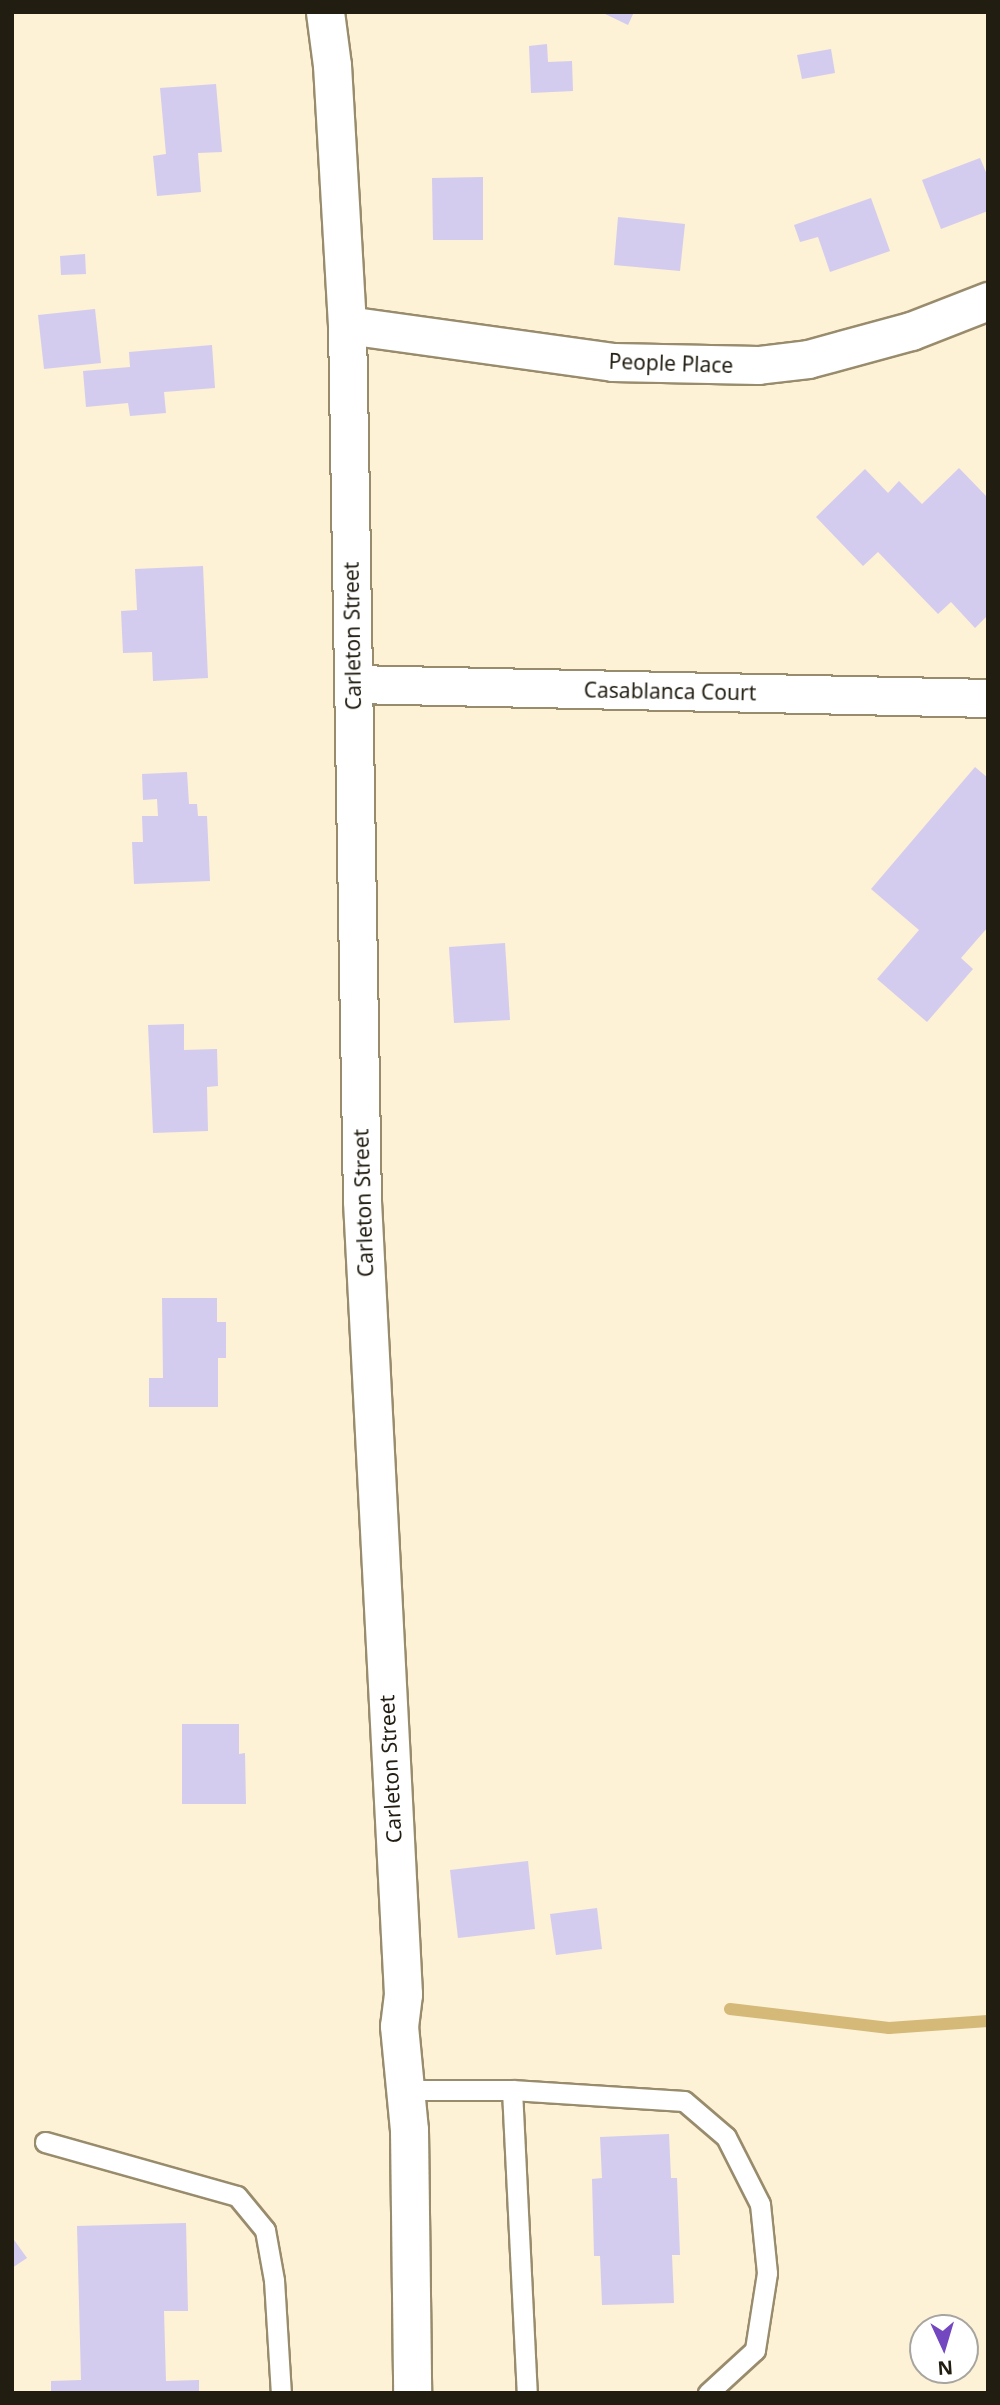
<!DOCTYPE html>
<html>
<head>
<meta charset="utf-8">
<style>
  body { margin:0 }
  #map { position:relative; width:1000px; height:2405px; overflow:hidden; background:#fdf1d6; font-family:"Noto Sans",sans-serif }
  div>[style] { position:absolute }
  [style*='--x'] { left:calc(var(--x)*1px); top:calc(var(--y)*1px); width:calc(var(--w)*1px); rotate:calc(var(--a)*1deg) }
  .stream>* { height:12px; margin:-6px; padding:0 6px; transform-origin:6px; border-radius:6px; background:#d4b978 }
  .building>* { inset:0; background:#d3ccee }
  .roads { filter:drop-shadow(2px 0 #998c6d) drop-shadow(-2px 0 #998c6d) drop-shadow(0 2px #998c6d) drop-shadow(0 -2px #998c6d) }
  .service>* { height:19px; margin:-9.5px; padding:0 9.5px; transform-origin:9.5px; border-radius:9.5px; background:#fff }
  .minor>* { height:37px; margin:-18.5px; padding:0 18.5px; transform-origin:18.5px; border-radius:18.5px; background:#fff }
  span { translate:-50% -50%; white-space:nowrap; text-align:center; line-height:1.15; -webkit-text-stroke:6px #fff; paint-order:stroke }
  .street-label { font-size:21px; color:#221d11 }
  .frame { position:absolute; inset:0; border:14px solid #221d11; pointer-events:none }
  .north { position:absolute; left:909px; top:2314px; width:70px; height:70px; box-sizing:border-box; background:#fff; border:2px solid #a7a5a0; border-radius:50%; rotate:176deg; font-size:19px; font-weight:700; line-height:28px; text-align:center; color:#221d11 }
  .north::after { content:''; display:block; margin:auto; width:24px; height:32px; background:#7247bf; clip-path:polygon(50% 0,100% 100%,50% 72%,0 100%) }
</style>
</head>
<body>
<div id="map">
  <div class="stream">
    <div style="--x:730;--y:2009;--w:160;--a:6.8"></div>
    <div style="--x:889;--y:2028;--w:99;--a:-4"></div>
  </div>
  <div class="building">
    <div style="clip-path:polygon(601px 12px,634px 12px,628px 25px)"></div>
    <div style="clip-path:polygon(547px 44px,548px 62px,572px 61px,573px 91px,531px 93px,529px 46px)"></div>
    <div style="clip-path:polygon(831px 49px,835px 73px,802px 79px,797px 55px)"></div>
    <div style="clip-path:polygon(216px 84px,222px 152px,198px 153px,201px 192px,157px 196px,153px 156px,166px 154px,160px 88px)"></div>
    <div style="clip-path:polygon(980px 158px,988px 177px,988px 211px,941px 229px,922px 180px)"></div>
    <div style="clip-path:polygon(483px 177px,483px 240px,433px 240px,432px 178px)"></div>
    <div style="clip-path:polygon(871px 198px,890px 251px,830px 272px,818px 237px,800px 242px,794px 225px)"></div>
    <div style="clip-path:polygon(618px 217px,685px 224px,680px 271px,614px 265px)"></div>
    <div style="clip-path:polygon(85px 254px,86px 274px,61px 275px,60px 256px)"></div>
    <div style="clip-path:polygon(95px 309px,101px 363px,44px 369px,38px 315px)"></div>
    <div style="clip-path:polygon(212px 345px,215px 388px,164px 392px,166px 413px,130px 416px,128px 403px,86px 407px,83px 371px,130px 367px,129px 352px)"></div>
    <div style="clip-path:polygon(959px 468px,988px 498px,988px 615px,975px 628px,951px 602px,938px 614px,878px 552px,863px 566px,816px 517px,865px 469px,888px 493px,899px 481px,922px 504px)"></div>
    <div style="clip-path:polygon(203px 566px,208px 678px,153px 681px,152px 652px,123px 653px,121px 611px,137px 610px,135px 569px)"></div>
    <div style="clip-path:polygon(975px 767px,988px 778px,988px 927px,961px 958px,973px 969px,927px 1022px,877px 979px,919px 930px,871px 889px)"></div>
    <div style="clip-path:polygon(187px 772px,189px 804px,197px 804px,198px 816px,207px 816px,210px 881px,134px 884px,132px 842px,143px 842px,142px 816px,158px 816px,157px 799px,143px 800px,142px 774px)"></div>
    <div style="clip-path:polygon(505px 943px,510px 1020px,454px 1023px,449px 947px)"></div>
    <div style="clip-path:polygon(184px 1024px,184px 1050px,217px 1049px,218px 1086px,207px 1087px,208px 1131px,153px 1133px,148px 1025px)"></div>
    <div style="clip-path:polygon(162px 1298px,217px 1298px,217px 1322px,226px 1322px,226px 1358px,218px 1358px,218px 1407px,149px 1407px,149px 1378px,163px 1378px)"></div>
    <div style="clip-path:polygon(182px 1724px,239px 1724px,239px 1754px,245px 1753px,246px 1804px,182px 1804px)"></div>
    <div style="clip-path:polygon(528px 1861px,535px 1929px,458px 1938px,450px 1870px)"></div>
    <div style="clip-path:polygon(597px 1908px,602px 1949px,556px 1955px,550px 1914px)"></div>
    <div style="clip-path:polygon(669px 2134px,671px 2178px,677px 2178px,680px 2255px,672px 2255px,674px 2303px,602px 2305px,600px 2256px,594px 2256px,592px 2179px,602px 2178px,600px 2137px)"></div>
    <div style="clip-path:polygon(186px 2223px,188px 2311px,164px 2311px,166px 2381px,199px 2380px,199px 2393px,51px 2393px,51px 2381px,81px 2380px,77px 2226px)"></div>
    <div style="clip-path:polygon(12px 2237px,27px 2258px,12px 2268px)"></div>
  </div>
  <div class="roads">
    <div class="service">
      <div style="--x:403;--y:2090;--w:109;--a:0"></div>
      <div style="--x:512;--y:2090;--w:303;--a:87.2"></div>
      <div style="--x:512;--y:2090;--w:172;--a:3.7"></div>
      <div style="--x:684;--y:2101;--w:55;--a:40.6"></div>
      <div style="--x:726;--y:2137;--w:75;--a:63.1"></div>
      <div style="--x:760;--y:2204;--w:69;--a:84.2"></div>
      <div style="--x:767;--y:2273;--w:78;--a:98.9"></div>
      <div style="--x:755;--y:2350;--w:64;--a:137.5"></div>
      <div style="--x:45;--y:2142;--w:199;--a:15.7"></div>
      <div style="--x:237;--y:2196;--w:44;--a:50.5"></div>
      <div style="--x:265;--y:2230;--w:51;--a:79.8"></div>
      <div style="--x:274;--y:2280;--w:113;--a:86.5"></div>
    </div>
    <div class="minor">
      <div style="--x:325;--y:12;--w:53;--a:82.5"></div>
      <div style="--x:332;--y:65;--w:260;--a:86.7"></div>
      <div style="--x:347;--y:325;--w:876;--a:89.02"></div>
      <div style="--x:362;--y:1201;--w:794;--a:87.04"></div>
      <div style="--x:403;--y:1994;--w:32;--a:97"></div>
      <div style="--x:399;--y:2026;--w:104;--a:84.5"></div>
      <div style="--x:409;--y:2130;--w:263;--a:89.3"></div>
      <div style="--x:347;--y:325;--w:269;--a:7.9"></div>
      <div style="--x:613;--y:362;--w:145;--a:1.2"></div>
      <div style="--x:758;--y:365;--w:50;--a:-6.8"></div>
      <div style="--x:808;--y:359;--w:107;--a:-15.2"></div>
      <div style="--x:911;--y:331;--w:83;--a:-21.3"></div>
      <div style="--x:353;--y:684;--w:635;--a:1.26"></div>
    </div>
  </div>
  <div class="street-label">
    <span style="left:671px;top:363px;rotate:2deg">People Place</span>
    <span style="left:352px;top:636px;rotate:-91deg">Carleton Street</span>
    <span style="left:670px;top:691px;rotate:1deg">Casablanca Court</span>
    <span style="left:363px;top:1203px;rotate:-92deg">Carleton Street</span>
    <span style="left:390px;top:1769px;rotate:-93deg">Carleton Street</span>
  </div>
  <div class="frame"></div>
  <div class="north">N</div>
</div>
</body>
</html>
